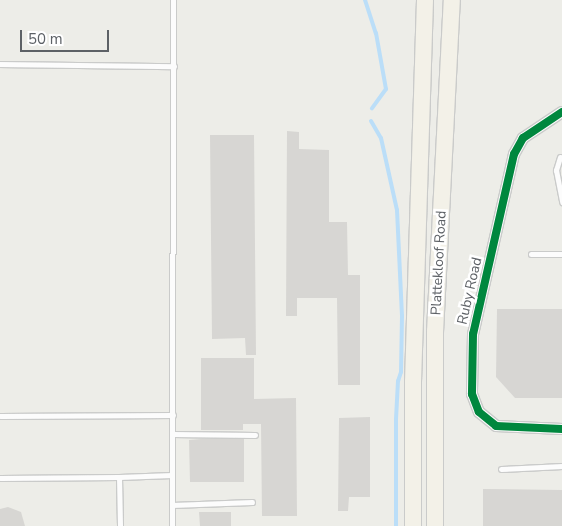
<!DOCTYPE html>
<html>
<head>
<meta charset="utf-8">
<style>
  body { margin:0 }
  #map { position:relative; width:562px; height:526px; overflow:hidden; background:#edede8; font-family:"Nunito Sans",sans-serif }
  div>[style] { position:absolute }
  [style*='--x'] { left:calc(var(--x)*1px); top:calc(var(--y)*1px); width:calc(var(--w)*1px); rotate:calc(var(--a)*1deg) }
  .stream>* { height:4px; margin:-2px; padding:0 2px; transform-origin:2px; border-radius:2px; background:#bbdef8 }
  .building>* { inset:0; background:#d7d6d3 }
  .roads { filter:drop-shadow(1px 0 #cacbca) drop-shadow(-1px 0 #cacbca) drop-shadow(0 1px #cacbca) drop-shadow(0 -1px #cacbca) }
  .service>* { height:5px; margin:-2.5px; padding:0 2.5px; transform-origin:2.5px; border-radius:2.5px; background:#fcfcfc }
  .minor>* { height:10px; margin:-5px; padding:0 5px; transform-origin:5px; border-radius:5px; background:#fcfcfc }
  .primary>* { height:16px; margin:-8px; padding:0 8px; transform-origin:8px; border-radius:8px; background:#f3f1e8 }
  .cycleway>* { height:8px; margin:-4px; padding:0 4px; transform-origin:4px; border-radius:4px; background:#00873e }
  span { translate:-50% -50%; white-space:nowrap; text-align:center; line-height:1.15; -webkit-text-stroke:5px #fff; paint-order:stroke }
  .street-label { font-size:14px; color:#5d6166 }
  .scale { position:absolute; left:20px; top:30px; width:89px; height:22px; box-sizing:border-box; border:2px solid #5d6166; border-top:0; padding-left:6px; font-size:15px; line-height:18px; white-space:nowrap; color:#5d6166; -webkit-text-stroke:4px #fff; paint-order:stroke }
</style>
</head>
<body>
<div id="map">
  <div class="stream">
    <div style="--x:365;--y:0;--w:35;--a:72"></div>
    <div style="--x:376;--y:33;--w:57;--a:79.9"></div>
    <div style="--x:386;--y:89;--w:24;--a:126"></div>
    <div style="--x:371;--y:121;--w:20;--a:60"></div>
    <div style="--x:381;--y:138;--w:74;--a:77.5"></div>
    <div style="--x:397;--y:210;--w:106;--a:87.3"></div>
    <div style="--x:402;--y:316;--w:56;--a:91"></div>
    <div style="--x:401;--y:372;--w:9;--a:108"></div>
    <div style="--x:398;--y:381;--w:39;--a:93"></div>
    <div style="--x:396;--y:420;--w:106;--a:90"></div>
  </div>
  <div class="building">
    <div style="clip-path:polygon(287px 131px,299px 132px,299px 149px,329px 150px,329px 222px,347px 222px,348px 275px,360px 275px,360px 385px,338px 385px,337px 298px,297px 298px,297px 316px,286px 316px)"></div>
    <div style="clip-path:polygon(210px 135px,254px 135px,256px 355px,246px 355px,245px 338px,212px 339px)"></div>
    <div style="clip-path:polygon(497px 309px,562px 309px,562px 398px,515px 398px,496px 377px)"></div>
    <div style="clip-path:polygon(201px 358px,254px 358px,254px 399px,296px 398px,297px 516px,262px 516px,261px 424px,243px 424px,243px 430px,201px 430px)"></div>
    <div style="clip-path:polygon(370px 417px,370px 497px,349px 497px,348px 511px,338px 511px,339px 418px)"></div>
    <div style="clip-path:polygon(201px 439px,244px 439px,244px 482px,190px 482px,189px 440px)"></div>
    <div style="clip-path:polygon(483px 489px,562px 490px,562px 526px,483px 526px)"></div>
    <div style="clip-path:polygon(8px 507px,21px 512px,25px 526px,0 526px,0 509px)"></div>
    <div style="clip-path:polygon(199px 512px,231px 512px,231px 526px,200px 526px)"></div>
  </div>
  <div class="roads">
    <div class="service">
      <div style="--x:0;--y:64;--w:174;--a:0.7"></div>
      <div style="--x:560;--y:157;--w:14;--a:107"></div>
      <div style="--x:556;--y:170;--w:33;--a:79"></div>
      <div style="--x:531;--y:254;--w:31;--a:0"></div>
      <div style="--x:0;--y:416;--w:173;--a:-0.3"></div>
      <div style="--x:173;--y:434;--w:82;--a:0.7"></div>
      <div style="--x:501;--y:469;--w:61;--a:-2.8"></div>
      <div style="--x:119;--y:477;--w:53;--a:-2.2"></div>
      <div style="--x:0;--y:478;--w:119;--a:-0.5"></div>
      <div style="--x:119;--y:477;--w:49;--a:88.8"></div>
      <div style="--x:172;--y:505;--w:80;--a:-2.1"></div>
      <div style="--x:172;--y:526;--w:526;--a:-89.89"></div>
    </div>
    <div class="minor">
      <div style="--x:562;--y:112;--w:47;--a:146.3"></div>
      <div style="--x:523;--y:138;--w:18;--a:119"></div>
      <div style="--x:514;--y:154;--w:185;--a:102.8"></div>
      <div style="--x:473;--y:334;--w:60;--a:91"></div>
      <div style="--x:472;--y:394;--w:19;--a:69"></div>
      <div style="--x:479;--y:412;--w:22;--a:39"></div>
      <div style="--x:496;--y:426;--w:66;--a:2.6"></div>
    </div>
    <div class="primary">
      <div style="--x:413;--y:526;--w:144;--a:-90"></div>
      <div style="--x:413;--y:382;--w:382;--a:-88.2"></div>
      <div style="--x:435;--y:526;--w:194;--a:-90"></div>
      <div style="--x:435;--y:332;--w:332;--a:-87.1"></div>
    </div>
  </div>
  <div class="cycleway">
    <div style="--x:562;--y:112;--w:47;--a:146.3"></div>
    <div style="--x:523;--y:138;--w:18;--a:119"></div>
    <div style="--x:514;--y:154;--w:185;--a:102.8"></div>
    <div style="--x:473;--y:334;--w:60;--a:91"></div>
    <div style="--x:472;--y:394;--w:19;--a:69"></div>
    <div style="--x:479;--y:412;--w:22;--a:39"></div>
    <div style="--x:496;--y:426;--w:66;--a:2.6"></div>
  </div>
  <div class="street-label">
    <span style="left:439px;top:263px;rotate:-87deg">Plattekloof Road</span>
    <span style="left:470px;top:291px;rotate:-77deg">Ruby Road</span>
  </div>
  <div class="scale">50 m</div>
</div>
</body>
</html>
